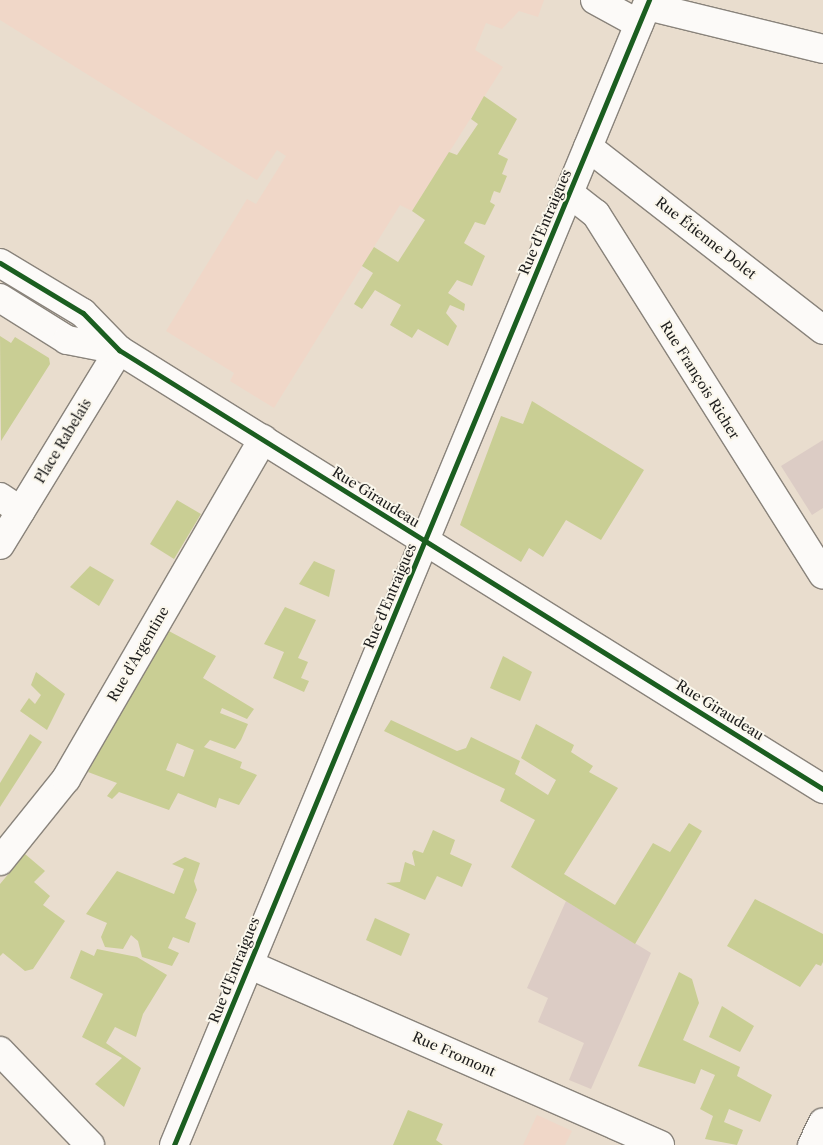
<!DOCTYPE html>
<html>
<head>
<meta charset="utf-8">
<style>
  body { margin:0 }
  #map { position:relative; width:823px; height:1145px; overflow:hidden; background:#e9ddce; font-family:"Libre Caslon Text",serif }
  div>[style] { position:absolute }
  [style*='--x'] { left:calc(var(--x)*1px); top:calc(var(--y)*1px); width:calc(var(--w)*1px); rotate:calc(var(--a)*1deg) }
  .built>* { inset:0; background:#f0d7c8 }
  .industrial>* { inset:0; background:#dcccc5 }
  .green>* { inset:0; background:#c9ce94 }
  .roads { filter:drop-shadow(1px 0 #89837b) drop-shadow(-1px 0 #89837b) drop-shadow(0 1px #89837b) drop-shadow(0 -1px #89837b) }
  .minor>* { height:28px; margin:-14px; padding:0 14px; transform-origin:14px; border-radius:14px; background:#fcfaf8 }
  .tertiary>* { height:28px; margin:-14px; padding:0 14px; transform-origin:14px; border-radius:14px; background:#fcfaf8 }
  .cycleway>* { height:5px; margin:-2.5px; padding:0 2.5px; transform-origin:2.5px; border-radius:2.5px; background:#1b5e20 }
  span { translate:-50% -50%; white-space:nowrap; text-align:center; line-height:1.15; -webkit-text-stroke:4px #fbf7ec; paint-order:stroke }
  .street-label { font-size:14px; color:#1c1c1c }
</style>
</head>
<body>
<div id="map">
  <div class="built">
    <div style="clip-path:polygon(0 0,544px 0,538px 17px,519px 11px,502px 29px,486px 23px,475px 50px,503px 67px,412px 211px,400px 205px,274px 408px,230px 381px,234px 373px,166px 331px,247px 199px,256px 204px,286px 156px,277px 150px,257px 180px,0 20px)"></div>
    <div style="clip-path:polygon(537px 1115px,572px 1131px,565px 1145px,523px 1145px)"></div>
  </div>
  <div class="industrial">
    <div style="clip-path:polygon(823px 440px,823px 508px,812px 515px,781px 466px)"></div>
    <div style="clip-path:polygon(566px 901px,651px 953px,591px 1089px,569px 1080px,584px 1043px,538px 1022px,548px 998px,527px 988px)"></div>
  </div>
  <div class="green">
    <div style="clip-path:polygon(484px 96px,517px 119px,498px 154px,508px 159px,502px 174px,507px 176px,500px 193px,494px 191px,492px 196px,490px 202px,495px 205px,485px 225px,475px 222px,464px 243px,485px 256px,472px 286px,457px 280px,448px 293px,465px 304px,464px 311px,450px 305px,446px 313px,457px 326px,448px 346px,418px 329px,412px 338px,390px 325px,401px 305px,375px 290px,362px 309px,354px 304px,373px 273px,362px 266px,374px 247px,398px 262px,425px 220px,412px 211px,449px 152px,457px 155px,478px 124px,471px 119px)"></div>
    <div style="clip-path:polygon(0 336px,11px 343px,15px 337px,49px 358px,50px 364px,1px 441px)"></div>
    <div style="clip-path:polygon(532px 401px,644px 470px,601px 540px,566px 520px,543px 557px,529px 548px,521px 562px,460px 525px,501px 416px,523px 424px)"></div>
    <div style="clip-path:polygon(177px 500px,201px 514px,174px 559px,150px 544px)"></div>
    <div style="clip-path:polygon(314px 561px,335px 570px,329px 597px,299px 584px)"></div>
    <div style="clip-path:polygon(90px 566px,114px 580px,99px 606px,70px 587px)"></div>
    <div style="clip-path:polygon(285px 607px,316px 620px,298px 658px,308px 662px,301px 678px,309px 681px,304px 692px,273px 678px,284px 652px,264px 644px)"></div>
    <div style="clip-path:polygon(evenodd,165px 629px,216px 656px,203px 678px,254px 709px,247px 719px,222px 708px,220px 713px,248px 724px,241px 740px,235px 749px,210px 740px,204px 747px,242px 762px,240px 768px,257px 775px,239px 805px,219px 798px,216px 808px,178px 793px,169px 810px,119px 792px,112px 799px,107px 796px,117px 783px,88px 772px,165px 629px,177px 743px,194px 750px,184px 777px,166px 770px,177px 743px)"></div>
    <div style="clip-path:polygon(503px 656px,532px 672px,520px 701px,490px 688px)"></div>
    <div style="clip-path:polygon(36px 672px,65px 694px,47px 730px,20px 711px,29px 698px,35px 704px,41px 695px,31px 685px)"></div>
    <div style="clip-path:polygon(391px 720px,457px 751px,466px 748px,471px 737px,520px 761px,515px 774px,548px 795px,556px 780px,521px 758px,536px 724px,574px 745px,571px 752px,593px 766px,589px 772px,618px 788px,564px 874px,615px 905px,653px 843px,670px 852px,689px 823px,702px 831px,635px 944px,511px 867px,535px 820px,500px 801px,505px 789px,384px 731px)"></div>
    <div style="clip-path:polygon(30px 734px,42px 742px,0 807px,0 783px)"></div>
    <div style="clip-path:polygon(433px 830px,455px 840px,450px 854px,472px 864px,462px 887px,437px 876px,425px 900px,386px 883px,400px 882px,405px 862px,415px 866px,412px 853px,414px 850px,423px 853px)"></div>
    <div style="clip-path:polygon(25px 854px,45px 871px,34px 882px,50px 896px,43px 905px,65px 921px,33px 969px,25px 971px,3px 953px,0 956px,0 884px)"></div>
    <div style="clip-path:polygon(185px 857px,200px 863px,194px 881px,197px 890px,185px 918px,196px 923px,189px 943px,173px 937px,168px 948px,179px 953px,172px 966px,142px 957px,138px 941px,131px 935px,123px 949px,105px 947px,101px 937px,107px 923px,86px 914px,117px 871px,174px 894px,184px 869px,172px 864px)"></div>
    <div style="clip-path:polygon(755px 899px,823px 934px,823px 962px,821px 966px,816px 964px,800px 987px,727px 946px)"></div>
    <div style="clip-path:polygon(375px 918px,410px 934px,401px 956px,366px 940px)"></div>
    <div style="clip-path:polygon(97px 949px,137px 957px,167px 975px,143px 1014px,136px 1037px,115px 1027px,106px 1043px,141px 1068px,124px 1107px,95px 1084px,122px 1058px,82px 1037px,103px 994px,70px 978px,81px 950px,94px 956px)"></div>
    <div style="clip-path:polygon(679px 972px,692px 979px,699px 1003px,683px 1040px,740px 1067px,737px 1076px,772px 1095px,760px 1122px,729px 1109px,724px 1122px,743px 1130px,737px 1145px,705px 1139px,713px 1116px,700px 1109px,715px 1075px,701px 1069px,695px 1084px,638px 1066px)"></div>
    <div style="clip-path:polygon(722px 1006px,754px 1026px,740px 1052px,709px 1037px)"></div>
    <div style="clip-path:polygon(408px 1110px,443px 1124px,436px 1140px,443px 1145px,393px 1145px)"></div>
  </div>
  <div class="roads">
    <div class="minor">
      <div style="--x:595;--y:0;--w:50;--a:28.6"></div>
      <div style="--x:647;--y:6;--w:181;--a:13.7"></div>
      <div style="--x:588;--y:147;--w:298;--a:37.9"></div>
      <div style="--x:569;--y:193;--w:34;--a:38"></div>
      <div style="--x:596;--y:214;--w:426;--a:57.8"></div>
      <div style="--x:0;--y:497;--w:25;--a:34"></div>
      <div style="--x:0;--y:545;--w:228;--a:-58.6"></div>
      <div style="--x:0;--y:861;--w:105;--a:-51.2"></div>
      <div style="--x:66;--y:779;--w:393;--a:-59.9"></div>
      <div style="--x:248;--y:964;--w:450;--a:23.7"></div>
      <div style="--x:0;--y:1051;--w:130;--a:46.2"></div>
      <div style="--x:174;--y:1145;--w:1240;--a:-67.47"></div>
      <div style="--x:812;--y:1145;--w:25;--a:-64"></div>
    </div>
    <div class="tertiary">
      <div style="--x:0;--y:263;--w:97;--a:31.1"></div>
      <div style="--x:83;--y:313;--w:52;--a:45.8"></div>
      <div style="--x:119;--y:350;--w:830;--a:31.95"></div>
      <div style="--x:0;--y:298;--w:79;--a:32.1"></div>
      <div style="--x:67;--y:340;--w:53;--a:10.9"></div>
    </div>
  </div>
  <div class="cycleway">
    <div style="--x:0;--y:263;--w:97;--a:31.1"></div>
    <div style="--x:83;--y:313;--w:52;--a:45.8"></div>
    <div style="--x:119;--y:350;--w:830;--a:31.95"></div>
    <div style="--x:174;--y:1145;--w:1240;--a:-67.47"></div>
  </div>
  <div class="street-label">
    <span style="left:545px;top:222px;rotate:-67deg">Rue d'Entraigues</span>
    <span style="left:706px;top:238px;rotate:38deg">Rue Étienne Dolet</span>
    <span style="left:700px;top:380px;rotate:58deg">Rue François Richer</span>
    <span style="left:63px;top:441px;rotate:-59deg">Place Rabelais</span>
    <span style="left:376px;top:497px;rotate:32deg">Rue Giraudeau</span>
    <span style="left:390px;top:596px;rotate:-67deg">Rue d'Entraigues</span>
    <span style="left:138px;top:654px;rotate:-60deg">Rue d'Argentine</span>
    <span style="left:720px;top:710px;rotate:32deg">Rue Giraudeau</span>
    <span style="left:234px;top:970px;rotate:-68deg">Rue d'Entraigues</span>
    <span style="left:454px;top:1054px;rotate:24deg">Rue Fromont</span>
  </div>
</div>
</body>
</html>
